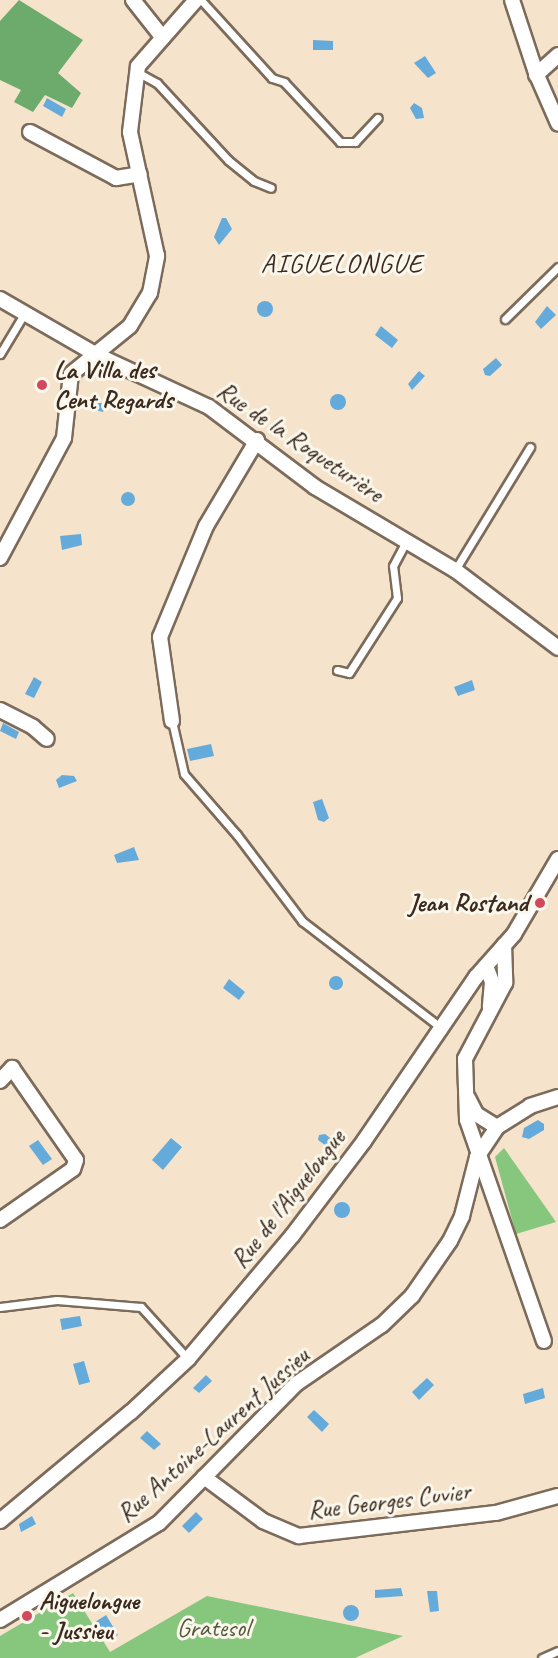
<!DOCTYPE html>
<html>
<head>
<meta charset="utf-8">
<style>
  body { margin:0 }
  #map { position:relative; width:558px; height:1658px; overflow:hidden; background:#f5e4cb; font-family:Caveat,sans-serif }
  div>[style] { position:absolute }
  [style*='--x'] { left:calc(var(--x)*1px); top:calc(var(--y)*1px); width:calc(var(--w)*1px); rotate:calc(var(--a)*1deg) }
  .green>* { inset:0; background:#87c67d }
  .forest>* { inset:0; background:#6dab6c }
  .water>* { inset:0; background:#64aada }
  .round { border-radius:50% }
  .roads { filter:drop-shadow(2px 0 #7c6b5b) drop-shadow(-2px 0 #7c6b5b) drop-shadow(0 2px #7c6b5b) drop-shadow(0 -2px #7c6b5b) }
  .service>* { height:7px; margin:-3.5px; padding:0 3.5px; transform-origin:3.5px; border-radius:3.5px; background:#fff }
  .minor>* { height:14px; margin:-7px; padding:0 7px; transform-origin:7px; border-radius:7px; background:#fff }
  .dots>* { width:16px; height:16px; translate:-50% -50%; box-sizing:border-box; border:3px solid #fbf7ec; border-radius:50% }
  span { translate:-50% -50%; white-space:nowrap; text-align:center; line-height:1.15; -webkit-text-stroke:6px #fbf7ec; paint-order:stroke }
  .poi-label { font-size:26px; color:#3b2a1e; font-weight:700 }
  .left { translate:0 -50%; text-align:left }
  .right { translate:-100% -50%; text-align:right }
  .street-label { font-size:26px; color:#3b2a1e }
  .park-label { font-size:26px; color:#52593a }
  .neighbourhood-label { font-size:27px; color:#3b2a1e; letter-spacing:1.5px }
</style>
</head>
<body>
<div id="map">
  <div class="green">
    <div style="clip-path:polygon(504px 1148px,556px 1222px,516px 1234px,495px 1157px)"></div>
    <div style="clip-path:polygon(73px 1593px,110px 1652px,207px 1596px,403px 1636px,355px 1658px,0 1658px,0 1636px)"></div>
  </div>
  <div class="forest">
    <div style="clip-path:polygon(19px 0,83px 40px,58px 73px,81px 93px,72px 108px,45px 95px,33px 112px,14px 102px,21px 90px,0 80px,0 21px)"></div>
  </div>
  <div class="water">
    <div style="clip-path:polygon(313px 40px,333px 41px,333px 50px,313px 50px)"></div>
    <div style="clip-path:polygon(425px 56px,436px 73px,428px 78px,414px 63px)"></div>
    <div style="clip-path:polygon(47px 98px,66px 109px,62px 117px,43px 106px)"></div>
    <div style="clip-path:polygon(414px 103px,422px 108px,424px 118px,416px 119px,410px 108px)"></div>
    <div style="clip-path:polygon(222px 218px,226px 218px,232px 229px,219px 245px,214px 237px)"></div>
    <div class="round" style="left:257px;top:301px;width:16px;height:16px"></div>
    <div style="clip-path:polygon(547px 306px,556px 315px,541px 329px,535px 322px)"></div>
    <div style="clip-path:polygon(381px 326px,398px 340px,392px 348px,375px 335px)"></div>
    <div style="clip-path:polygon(496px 358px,502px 365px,490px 376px,485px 375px,483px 369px)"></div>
    <div style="clip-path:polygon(419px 371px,425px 376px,412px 390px,408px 384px)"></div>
    <div class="round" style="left:330px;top:394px;width:16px;height:16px"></div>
    <div style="clip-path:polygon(87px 399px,105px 404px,103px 412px,85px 407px)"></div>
    <div class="round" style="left:121px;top:492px;width:14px;height:14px"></div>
    <div style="clip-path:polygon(81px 534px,82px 545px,62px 550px,60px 536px)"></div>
    <div style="clip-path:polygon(34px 677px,42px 682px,34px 698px,25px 694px)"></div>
    <div style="clip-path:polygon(472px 680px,475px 690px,458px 696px,454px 687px)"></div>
    <div style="clip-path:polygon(3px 723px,19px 732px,16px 739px,0 731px)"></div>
    <div style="clip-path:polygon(211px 744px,214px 756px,190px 761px,187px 749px)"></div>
    <div style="clip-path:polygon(62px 775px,74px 776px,77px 781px,59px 788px,56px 780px)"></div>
    <div style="clip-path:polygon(322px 799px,329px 818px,324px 822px,318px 820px,313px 802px)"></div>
    <div style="clip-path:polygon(134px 847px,139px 860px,117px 863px,114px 855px)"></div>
    <div class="round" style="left:329px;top:976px;width:14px;height:14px"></div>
    <div style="clip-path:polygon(229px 979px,245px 992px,239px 1000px,223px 988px)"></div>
    <div style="clip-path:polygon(538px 1120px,544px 1124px,544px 1130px,529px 1139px,522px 1137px,524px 1128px)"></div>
    <div style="clip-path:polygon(325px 1134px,337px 1143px,332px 1150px,318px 1140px,319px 1135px)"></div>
    <div style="clip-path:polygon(171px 1138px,182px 1147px,163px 1170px,152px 1160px)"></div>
    <div style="clip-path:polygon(38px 1140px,52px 1159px,43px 1165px,29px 1146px)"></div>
    <div class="round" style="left:334px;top:1202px;width:16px;height:16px"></div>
    <div style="clip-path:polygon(80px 1316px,82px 1326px,62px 1330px,60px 1319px)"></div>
    <div style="clip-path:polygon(84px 1361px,90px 1382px,79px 1385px,73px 1364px)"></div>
    <div style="clip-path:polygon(206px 1375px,212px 1381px,199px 1393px,193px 1388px)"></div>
    <div style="clip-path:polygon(427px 1378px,434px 1385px,419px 1400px,412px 1392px)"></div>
    <div style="clip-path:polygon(543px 1388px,545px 1398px,525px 1404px,523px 1394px)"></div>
    <div style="clip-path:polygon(314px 1410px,329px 1424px,322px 1432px,307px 1417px)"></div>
    <div style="clip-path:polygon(147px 1431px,161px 1444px,154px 1450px,140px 1438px)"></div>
    <div style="clip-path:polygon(196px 1512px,203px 1519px,189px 1533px,182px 1526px)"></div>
    <div style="clip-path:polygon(32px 1516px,36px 1524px,21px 1532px,19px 1524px)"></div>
    <div style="clip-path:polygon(401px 1588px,403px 1596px,375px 1598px,375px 1590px)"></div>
    <div style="clip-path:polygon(427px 1591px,437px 1591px,439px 1611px,430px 1612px)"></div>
    <div class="round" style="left:343px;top:1605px;width:16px;height:16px"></div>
    <div style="clip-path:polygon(106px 1615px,118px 1635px,107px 1641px,95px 1622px)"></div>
  </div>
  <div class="roads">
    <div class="service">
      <div style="--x:201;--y:0;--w:105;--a:47.7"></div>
      <div style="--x:272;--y:78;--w:13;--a:18"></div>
      <div style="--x:284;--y:82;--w:82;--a:47"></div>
      <div style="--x:340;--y:142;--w:15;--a:0"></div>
      <div style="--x:355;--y:142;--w:33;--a:-47"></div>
      <div style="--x:137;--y:72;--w:23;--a:29"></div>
      <div style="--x:157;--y:83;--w:105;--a:47.3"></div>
      <div style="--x:228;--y:160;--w:33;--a:39"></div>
      <div style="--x:254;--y:181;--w:18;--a:22"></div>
      <div style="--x:505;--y:319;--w:74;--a:-44.5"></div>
      <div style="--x:0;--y:354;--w:47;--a:-59"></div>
      <div style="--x:455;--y:570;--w:144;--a:-58.6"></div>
      <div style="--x:337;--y:670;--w:12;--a:14"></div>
      <div style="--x:349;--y:673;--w:89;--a:-57.4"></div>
      <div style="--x:397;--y:598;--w:32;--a:-97"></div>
      <div style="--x:393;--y:566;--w:30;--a:-62"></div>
      <div style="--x:172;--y:721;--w:54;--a:77.2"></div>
      <div style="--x:184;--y:774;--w:81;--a:49"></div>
      <div style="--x:237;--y:835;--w:108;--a:52.9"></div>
      <div style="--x:302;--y:921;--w:178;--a:37.5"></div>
      <div style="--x:0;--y:1307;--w:57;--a:-7"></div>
      <div style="--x:57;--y:1300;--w:84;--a:4.8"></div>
      <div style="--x:141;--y:1307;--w:70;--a:47.9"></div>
      <div style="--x:542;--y:1658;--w:17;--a:-24"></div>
    </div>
    <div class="minor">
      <div style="--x:133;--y:0;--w:48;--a:51.7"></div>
      <div style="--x:512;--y:0;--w:77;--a:71.8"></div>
      <div style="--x:536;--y:73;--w:55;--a:66.3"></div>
      <div style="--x:536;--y:75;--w:30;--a:-42"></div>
      <div style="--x:30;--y:132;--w:98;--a:28.1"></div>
      <div style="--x:116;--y:178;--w:24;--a:-9"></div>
      <div style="--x:0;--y:299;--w:112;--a:30"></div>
      <div style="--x:97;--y:355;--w:123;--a:24.9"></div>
      <div style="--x:209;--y:407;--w:133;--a:37"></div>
      <div style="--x:315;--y:487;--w:163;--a:30.7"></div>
      <div style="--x:455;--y:570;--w:129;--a:37.1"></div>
      <div style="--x:0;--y:558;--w:136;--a:-61.9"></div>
      <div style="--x:64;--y:438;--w:64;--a:-83.8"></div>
      <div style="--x:71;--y:374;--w:76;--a:-39.1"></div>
      <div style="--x:130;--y:326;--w:39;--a:-59"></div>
      <div style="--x:150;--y:293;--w:38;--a:-79"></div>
      <div style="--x:157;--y:256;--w:127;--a:-102.3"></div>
      <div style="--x:130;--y:132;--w:66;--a:-83.1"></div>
      <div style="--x:138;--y:66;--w:88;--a:-48.7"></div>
      <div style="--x:0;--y:710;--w:37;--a:27"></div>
      <div style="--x:33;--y:727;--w:18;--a:41"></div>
      <div style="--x:172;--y:721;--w:85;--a:-98.1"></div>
      <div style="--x:160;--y:637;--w:120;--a:-67.5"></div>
      <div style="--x:206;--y:526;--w:100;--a:-59.3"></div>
      <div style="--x:504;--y:945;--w:38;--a:88"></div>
      <div style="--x:505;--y:983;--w:86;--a:117.8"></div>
      <div style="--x:465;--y:1059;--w:61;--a:88.1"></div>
      <div style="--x:467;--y:1120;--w:234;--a:70.8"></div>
      <div style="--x:486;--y:966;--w:17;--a:69"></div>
      <div style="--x:492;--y:982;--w:25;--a:95"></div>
      <div style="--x:0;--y:1081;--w:18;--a:-47"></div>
      <div style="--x:12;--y:1068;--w:112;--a:55.2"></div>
      <div style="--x:76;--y:1160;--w:9;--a:108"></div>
      <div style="--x:73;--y:1169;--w:89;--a:145.1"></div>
      <div style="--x:468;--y:1098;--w:18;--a:63"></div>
      <div style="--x:476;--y:1114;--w:25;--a:32"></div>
      <div style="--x:204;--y:1477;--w:74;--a:36.7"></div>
      <div style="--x:263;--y:1521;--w:39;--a:23"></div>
      <div style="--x:299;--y:1536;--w:198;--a:-6.7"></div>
      <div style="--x:496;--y:1513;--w:64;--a:-15.3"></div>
      <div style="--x:0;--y:1521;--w:170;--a:-39.8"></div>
      <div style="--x:131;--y:1412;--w:78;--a:-42.9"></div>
      <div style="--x:188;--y:1359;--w:161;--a:-49.8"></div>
      <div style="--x:292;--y:1236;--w:119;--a:-52.8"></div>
      <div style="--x:364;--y:1141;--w:199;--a:-55.7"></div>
      <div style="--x:476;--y:977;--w:57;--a:-48.5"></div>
      <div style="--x:514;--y:934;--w:87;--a:-59.6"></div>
      <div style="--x:0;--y:1620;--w:186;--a:-31.4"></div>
      <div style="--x:159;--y:1523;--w:195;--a:-45.4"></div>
      <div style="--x:296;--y:1384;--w:104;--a:-34.5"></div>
      <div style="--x:382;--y:1325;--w:42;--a:-44"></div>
      <div style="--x:412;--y:1296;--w:67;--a:-55.4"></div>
      <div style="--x:450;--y:1241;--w:28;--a:-64"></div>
      <div style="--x:462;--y:1216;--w:61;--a:-75.7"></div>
      <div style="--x:477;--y:1157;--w:36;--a:-56"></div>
      <div style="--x:497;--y:1127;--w:39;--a:-32"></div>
      <div style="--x:530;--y:1106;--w:29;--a:-18"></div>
    </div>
  </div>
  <div class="dots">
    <div style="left:42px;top:385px;background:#d1495b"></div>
    <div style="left:540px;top:903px;background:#d1495b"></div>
    <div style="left:27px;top:1616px;background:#d1495b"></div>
  </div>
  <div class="poi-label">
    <span class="left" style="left:54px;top:385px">La Villa des<br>Cent Regards</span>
    <span class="right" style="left:528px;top:903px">Jean Rostand</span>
    <span class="left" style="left:39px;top:1616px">Aiguelongue<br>- Jussieu</span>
  </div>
  <div class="street-label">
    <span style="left:300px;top:442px;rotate:34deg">Rue de la Roqueturière</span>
    <span style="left:288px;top:1199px;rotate:-52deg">Rue de l'Aiguelongue</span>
    <span style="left:213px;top:1435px;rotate:-42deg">Rue Antoine-Laurent Jussieu</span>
    <span style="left:389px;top:1501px;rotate:-7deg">Rue Georges Cuvier</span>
  </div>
  <div class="park-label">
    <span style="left:213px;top:1628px">Gratesol</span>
  </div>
  <div class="neighbourhood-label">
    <span style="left:342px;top:264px">AIGUELONGUE</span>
  </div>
</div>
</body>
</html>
